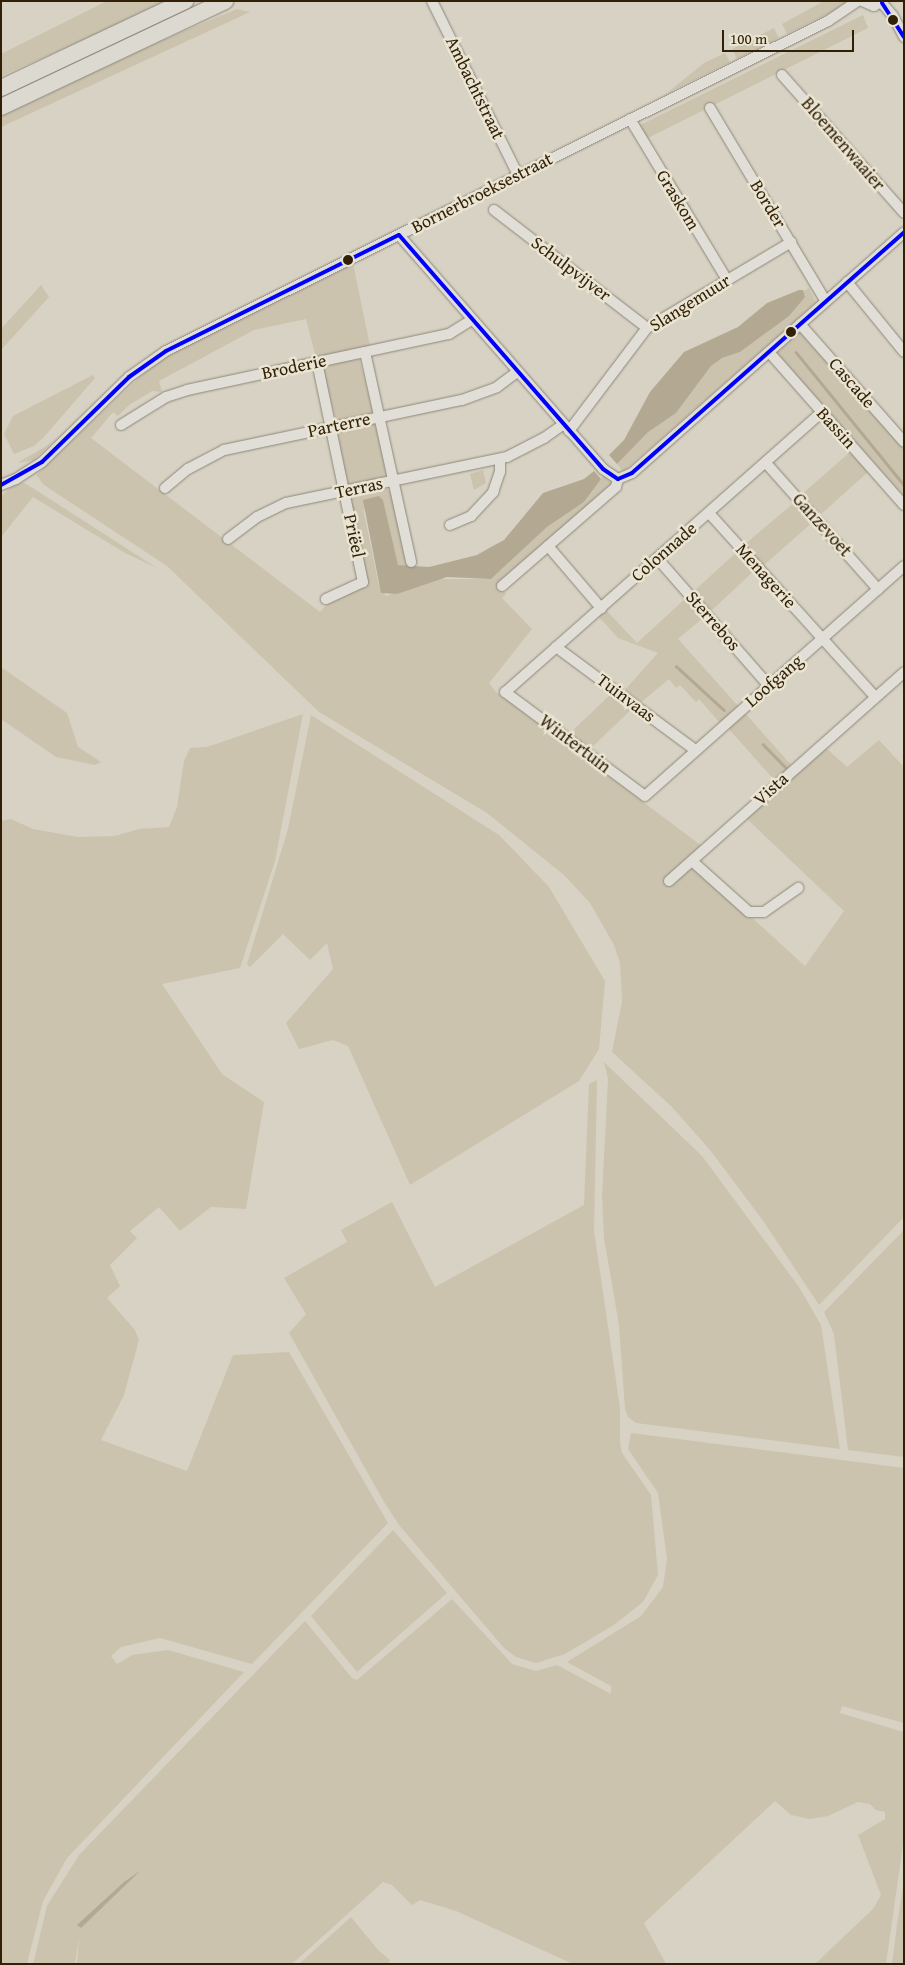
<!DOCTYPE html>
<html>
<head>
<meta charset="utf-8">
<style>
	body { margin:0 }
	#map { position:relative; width:905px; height:1965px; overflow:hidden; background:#d7d2c3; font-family:"Gentium Book Plus",serif }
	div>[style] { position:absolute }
	.green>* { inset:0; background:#cbc3ae }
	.water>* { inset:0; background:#b3a992 }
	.stream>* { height:2.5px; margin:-1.25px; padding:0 1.25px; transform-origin:1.25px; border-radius:1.25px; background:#b3a992 }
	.roads { filter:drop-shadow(0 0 1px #8c877b) drop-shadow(0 0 1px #8c877b) }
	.street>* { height:10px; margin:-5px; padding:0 5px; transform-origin:5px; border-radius:5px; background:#e1ded7 }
	.primary>* { height:16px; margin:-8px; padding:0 8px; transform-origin:8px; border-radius:8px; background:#dcd9d0 }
	.bus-1>* { height:4px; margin:-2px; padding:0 2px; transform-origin:2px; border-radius:2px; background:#00f }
	.dots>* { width:14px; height:14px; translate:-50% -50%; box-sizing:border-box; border:2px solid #eae4d3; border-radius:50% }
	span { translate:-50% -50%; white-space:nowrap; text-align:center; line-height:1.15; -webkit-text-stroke:5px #eae4d3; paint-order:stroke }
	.street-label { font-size:18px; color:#311f06 }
	.frame { position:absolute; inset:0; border:2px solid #311f06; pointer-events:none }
	.scale { position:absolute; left:722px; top:30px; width:132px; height:22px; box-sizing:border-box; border:2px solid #311f06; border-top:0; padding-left:6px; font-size:15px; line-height:18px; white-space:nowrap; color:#311f06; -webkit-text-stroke:4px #eae4d3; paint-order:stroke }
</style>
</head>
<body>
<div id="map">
	<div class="green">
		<i style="clip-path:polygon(107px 1px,173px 1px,1px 76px,1px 54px)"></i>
		<i style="clip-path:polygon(824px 1px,848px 1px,836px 10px,787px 34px,782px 24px)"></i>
		<i style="clip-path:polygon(237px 9px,250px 12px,1px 127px,1px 112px,143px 45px,165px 39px)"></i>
		<i style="clip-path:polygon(863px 15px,868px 28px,646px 139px,638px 126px)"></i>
		<i style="clip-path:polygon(774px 28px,779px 38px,737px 59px,732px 49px)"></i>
		<i style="clip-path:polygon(725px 53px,730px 62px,667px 93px,704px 63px)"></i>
		<i style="clip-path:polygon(353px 263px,370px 346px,316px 358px,306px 319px,254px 330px,159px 381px,162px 392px,152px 391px,129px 405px,118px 416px,113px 412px,91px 438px,320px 612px,328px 603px,367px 584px,350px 502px,352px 495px,385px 488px,392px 493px,408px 568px,398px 565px,393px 552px,363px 508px,379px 586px,386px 596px,435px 579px,491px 579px,547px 527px,584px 502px,604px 475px,612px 484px,499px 586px,506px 594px,502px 598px,532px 629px,489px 683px,496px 692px,702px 846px,665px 879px,693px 864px,805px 966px,844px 911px,746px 818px,825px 747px,847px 767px,879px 740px,904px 767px,904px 1217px,819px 1305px,764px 1222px,710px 1150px,671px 1106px,612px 1052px,622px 1002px,620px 963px,614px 945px,590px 903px,564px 875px,487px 813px,319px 712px,167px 566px,44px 485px,36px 475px,159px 359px)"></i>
		<i style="clip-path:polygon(41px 285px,49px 297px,1px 350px,1px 329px)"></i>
		<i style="clip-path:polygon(809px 288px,816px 303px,623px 472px,617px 464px,647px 432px,676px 413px,711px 366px,722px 358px,740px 352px,805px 297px,803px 291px)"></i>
		<i style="clip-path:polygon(800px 332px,904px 449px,904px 496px,776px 353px)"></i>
		<i style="clip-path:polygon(359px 358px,373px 412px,337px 422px,321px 370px,324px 365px)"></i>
		<i style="clip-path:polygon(93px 375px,95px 378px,44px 437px,34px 446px,14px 454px,4px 434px,13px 416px)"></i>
		<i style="clip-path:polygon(371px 422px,378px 427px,387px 476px,348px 486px,336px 434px,340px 429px)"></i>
		<i style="clip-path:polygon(57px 437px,34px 460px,17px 463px,45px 447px)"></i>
		<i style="clip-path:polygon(850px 452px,868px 472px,819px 516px,801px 495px)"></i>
		<i style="clip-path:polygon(483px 470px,486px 483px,474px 490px,470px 474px)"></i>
		<i style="clip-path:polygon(24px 483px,36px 490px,157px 568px,125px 553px,33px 497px,1px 537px,1px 497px,13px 485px)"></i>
		<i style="clip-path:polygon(796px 501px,814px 521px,763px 566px,744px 545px)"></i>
		<i style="clip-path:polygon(738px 551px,755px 570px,711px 611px,694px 591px)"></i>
		<i style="clip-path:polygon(687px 597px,704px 617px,678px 639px,739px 707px,720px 723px,699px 699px,696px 702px,680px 685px,676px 688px,669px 679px,639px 704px,623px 692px,658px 653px,618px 638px,598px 616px,606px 610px,637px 643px)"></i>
		<i style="clip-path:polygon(1px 667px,67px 713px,78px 747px,101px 762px,95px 765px,56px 757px,1px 719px)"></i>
		<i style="clip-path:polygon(613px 692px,634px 707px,589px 750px,568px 735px)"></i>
		<i style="clip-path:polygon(745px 713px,792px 766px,775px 781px,728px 728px)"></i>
		<i style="clip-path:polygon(303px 714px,275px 861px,240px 968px,162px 984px,222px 1074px,264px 1102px,246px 1209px,211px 1207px,180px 1231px,159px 1207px,130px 1231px,137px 1238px,110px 1265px,120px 1286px,107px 1298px,135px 1330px,139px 1340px,124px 1395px,101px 1440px,187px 1471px,233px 1355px,289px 1352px,388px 1523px,252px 1664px,160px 1638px,121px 1647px,111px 1656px,117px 1664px,132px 1655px,168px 1650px,244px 1672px,67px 1858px,43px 1901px,27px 1964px,1px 1964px,1px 821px,11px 819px,33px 829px,78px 837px,115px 836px,139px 829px,169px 827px,177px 807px,184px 761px,190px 748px,207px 747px)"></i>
		<i style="clip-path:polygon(311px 715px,499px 835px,549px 887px,605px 981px,599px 1049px,579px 1081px,410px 1185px,348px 1046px,333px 1040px,299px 1049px,286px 1023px,333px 969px,327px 943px,310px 960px,283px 934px,250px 967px,247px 964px,288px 829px)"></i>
		<i style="clip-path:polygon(604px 1062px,702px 1156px,799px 1287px,821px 1325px,840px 1449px,636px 1423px,628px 1417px,625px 1409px,619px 1325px,604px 1238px,602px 1196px,608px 1079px)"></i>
		<i style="clip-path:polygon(597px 1080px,594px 1231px,620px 1408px,620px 1443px,622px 1453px,651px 1495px,658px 1575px,643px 1602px,614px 1625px,565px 1654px,536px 1663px,516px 1657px,504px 1648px,399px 1525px,384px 1502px,289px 1333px,306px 1314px,284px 1278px,347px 1242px,341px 1230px,392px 1202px,435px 1287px,584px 1205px,589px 1084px)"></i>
		<i style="clip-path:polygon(904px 1230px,904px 1457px,848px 1450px,834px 1334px,824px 1312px)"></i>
		<i style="clip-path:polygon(631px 1433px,904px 1468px,904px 1723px,842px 1706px,840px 1713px,904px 1732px,904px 1837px,886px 1964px,815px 1964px,873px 1909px,881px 1895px,858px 1835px,885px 1819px,885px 1812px,876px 1810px,870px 1804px,858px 1802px,828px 1816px,810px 1819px,791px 1815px,775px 1801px,644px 1923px,666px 1964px,573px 1964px,456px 1911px,420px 1900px,412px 1905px,392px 1885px,383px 1882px,292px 1964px,77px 1964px,79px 1936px,75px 1964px,33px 1964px,47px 1906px,79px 1855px,305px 1621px,352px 1678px,357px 1680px,452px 1599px,512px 1664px,536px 1671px,557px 1665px,611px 1694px,611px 1686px,567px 1662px,641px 1616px,663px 1587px,667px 1559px,658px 1493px,628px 1449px)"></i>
		<i style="clip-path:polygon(393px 1530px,447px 1593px,357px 1672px,311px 1616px)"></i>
		<i style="clip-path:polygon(904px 1881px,904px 1964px,892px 1964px,897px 1925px)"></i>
		<i style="clip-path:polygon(351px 1917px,378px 1950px,390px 1960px,389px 1964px,299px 1964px)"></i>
	</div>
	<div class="water">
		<i style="clip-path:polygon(799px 290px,803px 290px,805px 297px,789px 316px,740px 352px,722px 358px,711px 366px,676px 413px,648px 432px,617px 464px,609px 455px,624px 440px,650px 392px,684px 352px,738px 327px,767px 303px)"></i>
		<i style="clip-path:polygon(594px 471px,601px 479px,584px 502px,547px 527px,491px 579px,447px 577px,397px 594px,381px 593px,363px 500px,379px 496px,383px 500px,398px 565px,429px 567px,477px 555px,491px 547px,504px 540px,543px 493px,584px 479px)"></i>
		<i style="clip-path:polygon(140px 1871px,81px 1928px,77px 1925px,124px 1882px)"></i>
	</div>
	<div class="stream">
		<i style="left:796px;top:352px;width:171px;rotate:50.9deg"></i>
		<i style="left:676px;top:666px;width:65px;rotate:42.5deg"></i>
		<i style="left:763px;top:744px;width:32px;rotate:46deg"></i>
	</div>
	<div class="roads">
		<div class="street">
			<i style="left:432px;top:1px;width:194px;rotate:63.7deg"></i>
			<i style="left:862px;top:1px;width:13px;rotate:23deg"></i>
			<i style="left:874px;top:6px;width:10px;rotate:-29deg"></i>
			<i style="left:882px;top:3px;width:17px;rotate:50deg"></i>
			<i style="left:893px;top:16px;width:24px;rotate:62deg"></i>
			<i style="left:782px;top:75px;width:184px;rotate:48.5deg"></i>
			<i style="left:710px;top:108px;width:224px;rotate:59.1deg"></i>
			<i style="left:630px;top:119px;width:188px;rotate:58.9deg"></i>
			<i style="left:494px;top:210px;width:193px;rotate:37.6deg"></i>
			<i style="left:399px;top:235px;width:310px;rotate:48.9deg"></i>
			<i style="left:603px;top:469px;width:18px;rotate:34deg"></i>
			<i style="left:618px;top:479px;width:15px;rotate:-23deg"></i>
			<i style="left:632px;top:473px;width:363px;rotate:-41.5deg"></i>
			<i style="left:847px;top:282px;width:90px;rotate:50.8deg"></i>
			<i style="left:800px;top:324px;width:157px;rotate:48.6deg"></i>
			<i style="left:365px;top:352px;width:215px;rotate:77.6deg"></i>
			<i style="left:769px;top:352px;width:204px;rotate:48.6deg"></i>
			<i style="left:317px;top:362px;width:225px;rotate:78.2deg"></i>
			<i style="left:363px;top:582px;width:41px;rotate:155.3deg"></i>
			<i style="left:822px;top:412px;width:423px;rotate:138.5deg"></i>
			<i style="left:505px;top:692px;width:174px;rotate:36.6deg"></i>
			<i style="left:645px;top:796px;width:346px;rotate:-41.6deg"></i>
			<i style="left:121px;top:425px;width:53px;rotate:-31.9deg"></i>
			<i style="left:166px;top:397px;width:22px;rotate:-18deg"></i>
			<i style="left:187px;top:390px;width:268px;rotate:-12.1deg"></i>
			<i style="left:449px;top:334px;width:26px;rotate:-32deg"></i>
			<i style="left:569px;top:431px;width:129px;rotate:-52.9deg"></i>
			<i style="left:647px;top:328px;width:168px;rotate:-30.8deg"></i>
			<i style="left:766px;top:463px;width:169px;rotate:48.4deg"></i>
			<i style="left:1px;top:485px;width:16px;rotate:-22deg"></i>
			<i style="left:16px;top:479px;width:31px;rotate:-33deg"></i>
			<i style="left:42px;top:462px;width:122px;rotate:-44.3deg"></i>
			<i style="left:129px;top:377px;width:45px;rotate:-35.1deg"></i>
			<i style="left:166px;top:351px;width:740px;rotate:-26.5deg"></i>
			<i style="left:828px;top:21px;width:36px;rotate:-34deg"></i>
			<i style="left:165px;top:488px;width:30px;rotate:-40deg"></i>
			<i style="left:188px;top:469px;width:41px;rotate:-27.8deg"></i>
			<i style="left:224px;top:450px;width:243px;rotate:-11.9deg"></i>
			<i style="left:462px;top:400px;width:37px;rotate:-20deg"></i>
			<i style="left:497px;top:387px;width:25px;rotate:-37deg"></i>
			<i style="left:709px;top:513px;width:248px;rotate:47.9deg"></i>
			<i style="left:450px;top:525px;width:23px;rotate:-23deg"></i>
			<i style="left:471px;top:516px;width:33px;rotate:-47deg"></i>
			<i style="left:493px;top:492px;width:21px;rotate:-71deg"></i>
			<i style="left:500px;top:472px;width:13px;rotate:-90deg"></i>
			<i style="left:228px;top:539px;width:36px;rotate:-37deg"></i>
			<i style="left:257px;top:517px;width:32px;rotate:-26deg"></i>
			<i style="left:286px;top:503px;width:226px;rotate:-11.8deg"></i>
			<i style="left:507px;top:457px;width:42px;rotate:-27.2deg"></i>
			<i style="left:544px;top:438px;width:24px;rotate:-35deg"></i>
			<i style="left:548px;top:546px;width:82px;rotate:49.5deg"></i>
			<i style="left:657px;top:558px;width:169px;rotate:48.8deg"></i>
			<i style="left:502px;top:586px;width:151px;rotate:-41deg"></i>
			<i style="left:616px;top:487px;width:8px;rotate:-76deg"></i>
			<i style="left:556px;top:647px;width:173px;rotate:36.5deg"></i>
			<i style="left:692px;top:861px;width:76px;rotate:41.8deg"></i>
			<i style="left:749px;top:912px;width:15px"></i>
			<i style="left:764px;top:912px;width:42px;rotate:-35.2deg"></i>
			<i style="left:669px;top:881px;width:314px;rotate:-41.6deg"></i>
		</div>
		<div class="primary">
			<i style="left:1px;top:88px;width:204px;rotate:-25.3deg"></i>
			<i style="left:1px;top:107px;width:248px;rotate:-25.3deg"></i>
		</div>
	</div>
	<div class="bus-1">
		<i style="left:882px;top:3px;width:40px;rotate:57.1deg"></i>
		<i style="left:399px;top:235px;width:310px;rotate:48.9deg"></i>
		<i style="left:603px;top:469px;width:18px;rotate:34deg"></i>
		<i style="left:618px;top:479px;width:15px;rotate:-23deg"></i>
		<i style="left:632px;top:473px;width:363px;rotate:-41.5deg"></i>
		<i style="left:1px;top:485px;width:47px;rotate:-29.3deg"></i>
		<i style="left:42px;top:462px;width:122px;rotate:-44.3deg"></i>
		<i style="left:129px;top:377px;width:45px;rotate:-35.1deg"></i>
		<i style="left:166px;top:351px;width:260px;rotate:-26.5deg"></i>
	</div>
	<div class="dots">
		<i style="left:893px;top:20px;background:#311f06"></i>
		<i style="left:348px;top:260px;background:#311f06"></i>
		<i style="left:791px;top:332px;background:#311f06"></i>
	</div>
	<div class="street-label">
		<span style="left:475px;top:88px;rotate:64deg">Ambachtstraat</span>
		<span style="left:843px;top:144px;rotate:49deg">Bloemenwaaier</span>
		<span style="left:482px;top:193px;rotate:-27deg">Bornerbroeksestraat</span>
		<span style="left:678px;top:200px;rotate:59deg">Graskom</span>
		<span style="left:768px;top:204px;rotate:59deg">Border</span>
		<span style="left:571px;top:269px;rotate:37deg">Schulpvijver</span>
		<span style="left:690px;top:303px;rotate:-32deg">Slangemuur</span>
		<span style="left:294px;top:367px;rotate:-12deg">Broderie</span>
		<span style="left:852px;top:383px;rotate:49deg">Cascade</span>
		<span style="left:339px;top:425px;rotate:-12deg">Parterre</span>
		<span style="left:836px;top:428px;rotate:48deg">Bassin</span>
		<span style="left:359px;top:488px;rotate:-12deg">Terras</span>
		<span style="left:822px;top:525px;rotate:48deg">Ganzevoet</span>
		<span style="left:354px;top:536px;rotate:78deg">Priëel</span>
		<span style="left:664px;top:552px;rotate:-41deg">Colonnade</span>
		<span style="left:766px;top:576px;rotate:48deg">Menagerie</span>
		<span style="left:713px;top:621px;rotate:49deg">Sterrebos</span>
		<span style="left:774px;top:681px;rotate:-41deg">Loofgang</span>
		<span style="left:626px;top:698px;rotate:37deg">Tuinvaas</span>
		<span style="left:575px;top:744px;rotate:37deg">Wintertuin</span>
		<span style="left:771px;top:789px;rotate:-42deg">Vista</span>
	</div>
	<div class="frame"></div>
	<div class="scale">100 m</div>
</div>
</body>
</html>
